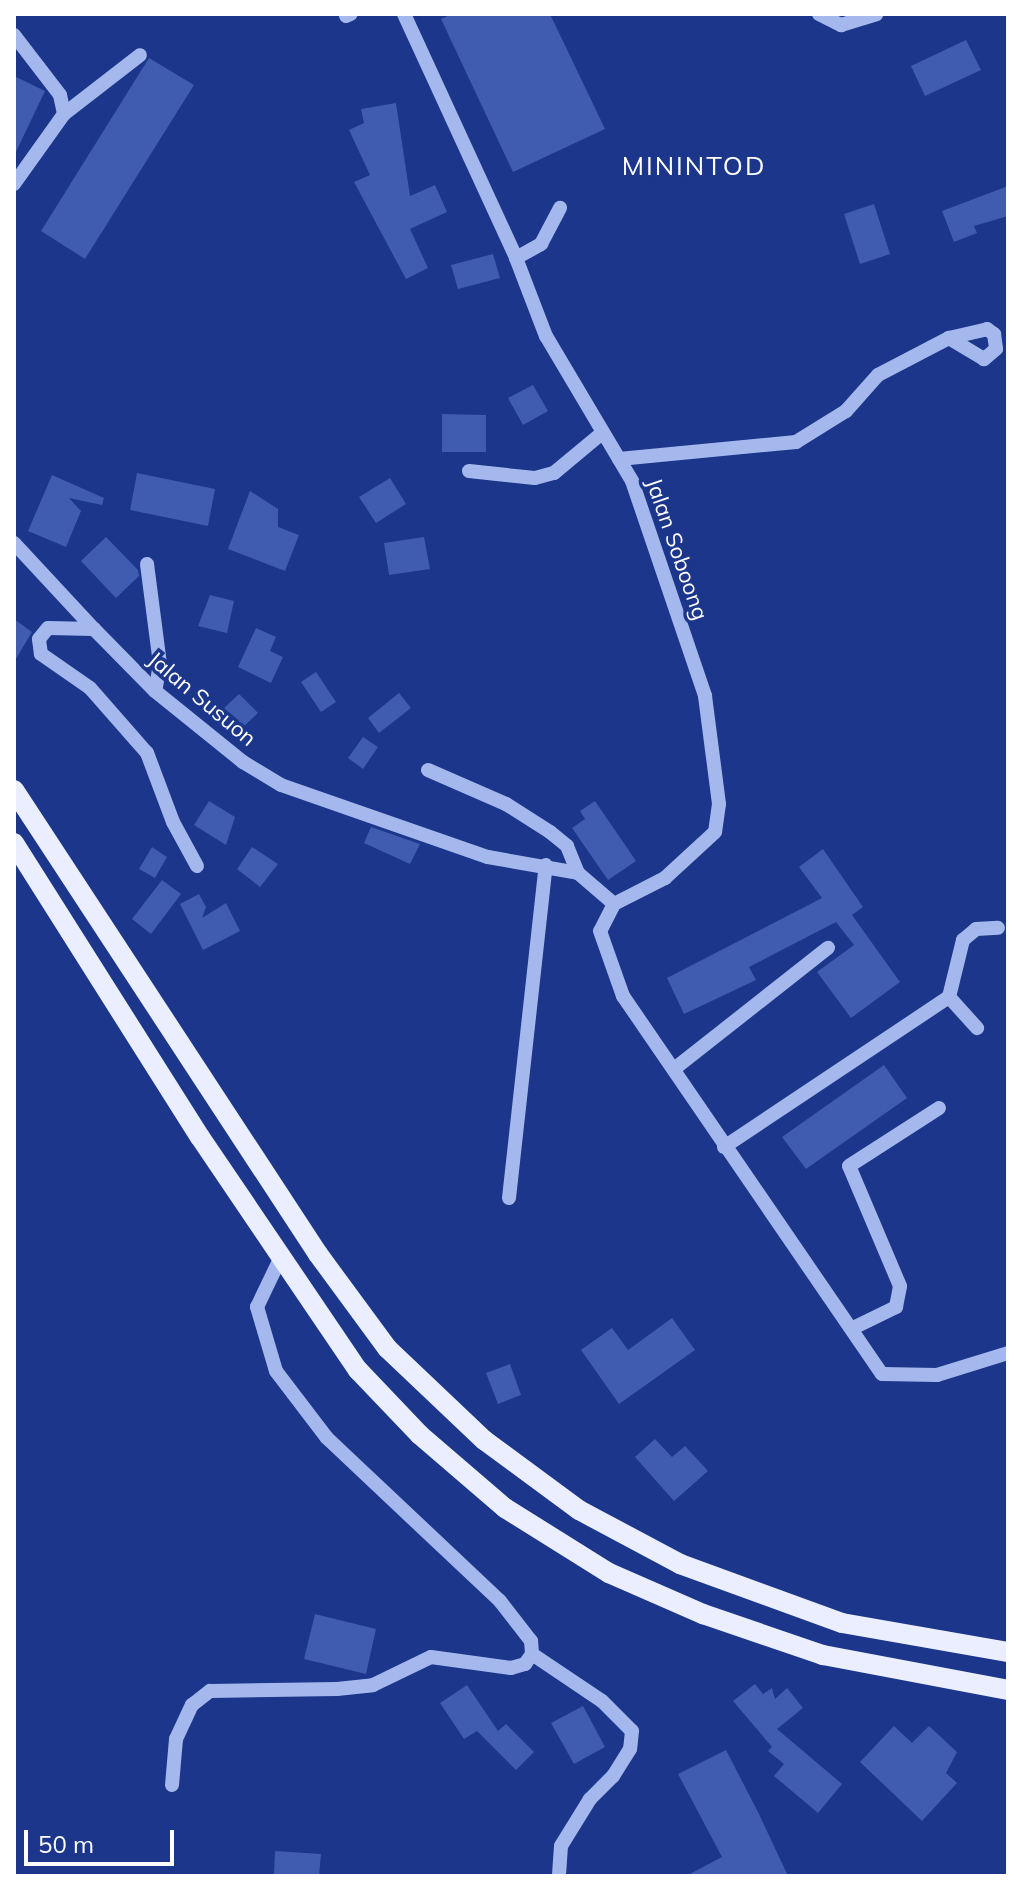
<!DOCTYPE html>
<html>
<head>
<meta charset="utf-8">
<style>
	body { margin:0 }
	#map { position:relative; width:1022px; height:1890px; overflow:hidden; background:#1b368a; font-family:Mulish,sans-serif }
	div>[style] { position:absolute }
	.building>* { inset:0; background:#3f5cb1 }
	.minor>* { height:14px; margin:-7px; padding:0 7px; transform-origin:7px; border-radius:7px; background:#a5b8ed }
	.major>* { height:20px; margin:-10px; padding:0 10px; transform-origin:10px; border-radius:10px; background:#eaeeff }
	span { translate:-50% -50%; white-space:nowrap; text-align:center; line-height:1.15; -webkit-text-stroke:7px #1b368a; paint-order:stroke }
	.street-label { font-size:22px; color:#fff }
	.quarter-label { font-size:26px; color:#fff; letter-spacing:2px }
	.frame { position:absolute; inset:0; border:16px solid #fff; pointer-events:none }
	.scale { position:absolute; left:24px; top:1830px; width:150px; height:36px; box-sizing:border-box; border:4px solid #fff; border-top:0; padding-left:10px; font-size:24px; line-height:28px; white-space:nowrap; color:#fff; -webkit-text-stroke:6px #1b368a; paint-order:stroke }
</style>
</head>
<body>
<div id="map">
	<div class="building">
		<i style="clip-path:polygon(452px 14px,550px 14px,605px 129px,513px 172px,441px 19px)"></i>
		<i style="clip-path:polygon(966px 40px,981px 70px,925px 96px,911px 66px)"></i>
		<i style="clip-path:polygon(149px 58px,194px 85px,85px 259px,41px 231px)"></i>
		<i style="clip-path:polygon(14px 76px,45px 91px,14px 156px)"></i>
		<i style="clip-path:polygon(396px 103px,410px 196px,435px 185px,447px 212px,410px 229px,428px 268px,406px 279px,354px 182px,370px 175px,349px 130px,364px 123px,361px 109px)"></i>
		<i style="clip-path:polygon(1008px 186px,1008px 216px,974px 226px,977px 233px,954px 242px,942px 211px)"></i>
		<i style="clip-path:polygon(874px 204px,890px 254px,860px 264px,844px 214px)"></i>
		<i style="clip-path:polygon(493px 254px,500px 278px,458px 289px,451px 265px)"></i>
		<i style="clip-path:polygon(533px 385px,548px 411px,523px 425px,508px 398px)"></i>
		<i style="clip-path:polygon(442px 414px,486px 415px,486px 452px,442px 452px)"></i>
		<i style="clip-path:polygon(137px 473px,215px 489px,208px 526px,130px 510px)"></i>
		<i style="clip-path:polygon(52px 475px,104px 498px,102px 505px,69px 498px,81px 511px,66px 547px,28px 531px)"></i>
		<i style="clip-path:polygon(390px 478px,406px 504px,376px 523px,359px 497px)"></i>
		<i style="clip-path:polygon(250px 491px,278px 509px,278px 527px,299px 535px,285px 571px,228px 549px)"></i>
		<i style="clip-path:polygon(106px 537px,138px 570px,139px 576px,116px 598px,81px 561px)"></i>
		<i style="clip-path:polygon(424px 537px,430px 569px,389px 575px,384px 543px)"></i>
		<i style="clip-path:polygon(210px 595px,234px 601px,227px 633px,198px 626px)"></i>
		<i style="clip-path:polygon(14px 619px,32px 632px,14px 662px)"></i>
		<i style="clip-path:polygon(256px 628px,276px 637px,270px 651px,283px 657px,271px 683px,238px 667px)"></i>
		<i style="clip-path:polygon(316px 672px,336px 702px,321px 712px,301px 682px)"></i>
		<i style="clip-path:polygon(399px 693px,411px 708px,379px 733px,368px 718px)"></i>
		<i style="clip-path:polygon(239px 694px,258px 713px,242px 728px,223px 709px)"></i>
		<i style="clip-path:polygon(363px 737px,378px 747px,363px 769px,348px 758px)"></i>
		<i style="clip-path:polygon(209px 801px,235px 817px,226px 845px,194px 825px)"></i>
		<i style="clip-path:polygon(595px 801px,636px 861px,608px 880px,572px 828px,585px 819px,580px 811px)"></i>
		<i style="clip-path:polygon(371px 827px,420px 844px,410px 864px,364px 843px)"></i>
		<i style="clip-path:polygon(152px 847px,167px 857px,155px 878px,139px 869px)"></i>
		<i style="clip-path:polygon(252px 847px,278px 864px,260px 887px,237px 869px)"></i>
		<i style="clip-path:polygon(823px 849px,863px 907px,852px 915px,900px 982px,851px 1018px,817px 972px,854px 945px,836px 922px,749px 967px,756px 980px,684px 1014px,667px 978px,822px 898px,799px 867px)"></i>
		<i style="clip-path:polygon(162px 880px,181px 894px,151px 934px,132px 919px)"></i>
		<i style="clip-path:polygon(199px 894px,206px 907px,202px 918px,226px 903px,240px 931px,203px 950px,180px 904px)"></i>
		<i style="clip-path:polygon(884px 1065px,907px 1098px,806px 1169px,782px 1137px)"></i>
		<i style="clip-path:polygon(672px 1318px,695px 1350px,619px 1404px,581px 1350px,612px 1328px,628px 1350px)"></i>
		<i style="clip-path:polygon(510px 1364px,521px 1395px,498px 1404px,486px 1373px)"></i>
		<i style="clip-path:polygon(655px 1439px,672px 1457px,685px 1446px,708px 1471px,674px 1501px,635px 1457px)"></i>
		<i style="clip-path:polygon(315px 1614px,376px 1629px,366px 1674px,304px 1659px)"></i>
		<i style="clip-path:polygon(755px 1684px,763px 1694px,772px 1688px,775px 1699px,787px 1688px,803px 1708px,777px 1729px,842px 1784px,818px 1813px,774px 1776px,784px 1764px,768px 1751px,772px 1747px,733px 1701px)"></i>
		<i style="clip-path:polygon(467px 1685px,498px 1731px,506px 1724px,534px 1752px,516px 1770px,477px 1731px,464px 1739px,440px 1703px)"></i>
		<i style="clip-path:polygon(583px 1706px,605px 1747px,574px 1764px,551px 1723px)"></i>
		<i style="clip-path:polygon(894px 1726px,912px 1743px,929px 1726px,957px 1752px,946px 1773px,957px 1783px,922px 1821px,860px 1762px)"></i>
		<i style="clip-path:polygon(726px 1750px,759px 1814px,788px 1876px,686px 1876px,722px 1857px,678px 1774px)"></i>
		<i style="clip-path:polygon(275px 1851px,321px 1854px,319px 1876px,274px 1876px)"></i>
	</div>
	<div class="minor">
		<i style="left:404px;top:14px;width:268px;rotate:65.3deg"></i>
		<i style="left:516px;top:258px;width:84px;rotate:69deg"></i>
		<i style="left:546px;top:336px;width:169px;rotate:59.3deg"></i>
		<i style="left:632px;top:481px;width:227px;rotate:71.2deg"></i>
		<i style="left:705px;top:696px;width:109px;rotate:82.6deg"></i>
		<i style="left:719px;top:804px;width:28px;rotate:98deg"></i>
		<i style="left:715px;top:832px;width:68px;rotate:137.4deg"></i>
		<i style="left:665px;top:878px;width:57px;rotate:153deg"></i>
		<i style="left:614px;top:904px;width:30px;rotate:117deg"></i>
		<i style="left:600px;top:931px;width:69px;rotate:70.5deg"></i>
		<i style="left:623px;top:996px;width:458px;rotate:55.6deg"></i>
		<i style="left:882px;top:1374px;width:55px;rotate:1deg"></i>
		<i style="left:937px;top:1375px;width:74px;rotate:-17.2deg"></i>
		<i style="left:819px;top:14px;width:25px;rotate:27deg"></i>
		<i style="left:841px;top:25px;width:37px;rotate:-17deg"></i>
		<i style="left:346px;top:16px;width:5px;rotate:-22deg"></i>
		<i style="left:14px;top:35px;width:76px;rotate:52.5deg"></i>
		<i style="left:60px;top:95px;width:19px;rotate:78deg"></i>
		<i style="left:64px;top:114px;width:96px;rotate:-37.8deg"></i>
		<i style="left:14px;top:184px;width:86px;rotate:-54.5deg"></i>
		<i style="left:516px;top:258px;width:29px;rotate:-29deg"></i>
		<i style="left:541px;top:244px;width:41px;rotate:-62.2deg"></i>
		<i style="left:619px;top:459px;width:178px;rotate:-5.5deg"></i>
		<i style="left:796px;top:442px;width:59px;rotate:-31.8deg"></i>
		<i style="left:846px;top:411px;width:48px;rotate:-48.4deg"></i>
		<i style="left:878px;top:375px;width:80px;rotate:-27.5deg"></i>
		<i style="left:949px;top:338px;width:39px;rotate:-13deg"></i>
		<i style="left:987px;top:329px;width:9px;rotate:36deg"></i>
		<i style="left:994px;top:334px;width:15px;rotate:82deg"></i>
		<i style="left:996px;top:349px;width:16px;rotate:140deg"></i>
		<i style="left:984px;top:359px;width:41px;rotate:-149deg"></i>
		<i style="left:469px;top:471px;width:66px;rotate:6.1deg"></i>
		<i style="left:535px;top:478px;width:20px;rotate:-15deg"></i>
		<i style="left:554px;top:473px;width:62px;rotate:-39.8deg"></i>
		<i style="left:14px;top:543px;width:117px;rotate:47.1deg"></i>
		<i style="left:147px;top:564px;width:101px;rotate:82.6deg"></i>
		<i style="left:160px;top:664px;width:27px;rotate:100deg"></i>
		<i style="left:428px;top:770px;width:85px;rotate:23.6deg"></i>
		<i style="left:506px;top:804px;width:52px;rotate:32.5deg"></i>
		<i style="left:550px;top:832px;width:22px;rotate:39deg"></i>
		<i style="left:567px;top:846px;width:29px;rotate:68deg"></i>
		<i style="left:197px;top:866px;width:50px;rotate:-118.6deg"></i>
		<i style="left:173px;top:822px;width:74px;rotate:-110.6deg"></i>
		<i style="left:147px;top:753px;width:86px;rotate:-131.2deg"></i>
		<i style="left:90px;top:688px;width:60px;rotate:-145.2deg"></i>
		<i style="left:41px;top:654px;width:15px;rotate:-98deg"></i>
		<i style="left:39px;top:639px;width:14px;rotate:-51deg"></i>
		<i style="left:48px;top:628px;width:46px;rotate:1.2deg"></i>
		<i style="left:94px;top:629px;width:87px;rotate:45.5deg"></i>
		<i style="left:155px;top:691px;width:113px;rotate:38.9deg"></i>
		<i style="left:243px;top:762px;width:44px;rotate:31.2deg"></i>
		<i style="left:281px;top:785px;width:219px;rotate:19.2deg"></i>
		<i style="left:488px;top:857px;width:91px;rotate:10.1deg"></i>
		<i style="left:578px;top:873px;width:48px;rotate:40.7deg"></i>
		<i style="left:949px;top:997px;width:42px;rotate:47.9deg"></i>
		<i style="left:674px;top:1069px;width:196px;rotate:-38.2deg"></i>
		<i style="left:724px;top:1147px;width:270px;rotate:-33.7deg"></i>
		<i style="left:949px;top:997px;width:59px;rotate:-76.2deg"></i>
		<i style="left:963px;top:940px;width:17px;rotate:-40deg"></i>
		<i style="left:976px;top:929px;width:22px;rotate:-3deg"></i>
		<i style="left:509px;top:1198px;width:335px;rotate:-83.7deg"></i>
		<i style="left:853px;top:1328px;width:48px;rotate:-26deg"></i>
		<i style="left:896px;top:1307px;width:21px;rotate:-79deg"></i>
		<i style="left:900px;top:1286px;width:130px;rotate:-113deg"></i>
		<i style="left:849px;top:1166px;width:107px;rotate:-32.8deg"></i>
		<i style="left:532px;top:1654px;width:84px;rotate:33.9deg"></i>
		<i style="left:602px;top:1701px;width:42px;rotate:45deg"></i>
		<i style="left:632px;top:1731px;width:18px;rotate:96deg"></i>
		<i style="left:630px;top:1749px;width:32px;rotate:122deg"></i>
		<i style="left:613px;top:1776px;width:33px;rotate:135deg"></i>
		<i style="left:590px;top:1799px;width:55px;rotate:121.7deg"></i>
		<i style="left:561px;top:1846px;width:30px;rotate:94deg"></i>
		<i style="left:172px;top:1785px;width:46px;rotate:-85deg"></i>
		<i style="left:176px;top:1739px;width:38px;rotate:-65deg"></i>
		<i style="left:192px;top:1705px;width:23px;rotate:-38deg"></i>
		<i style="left:210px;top:1691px;width:127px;rotate:-0.9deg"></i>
		<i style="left:337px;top:1689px;width:36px;rotate:-6deg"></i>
		<i style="left:373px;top:1685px;width:64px;rotate:-25.8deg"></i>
		<i style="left:431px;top:1657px;width:81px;rotate:7.8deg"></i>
		<i style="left:511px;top:1668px;width:15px;rotate:-16deg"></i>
		<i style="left:525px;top:1664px;width:12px;rotate:-55deg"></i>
		<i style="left:532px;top:1654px;width:13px;rotate:-94deg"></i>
		<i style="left:531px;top:1641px;width:51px;rotate:-127.8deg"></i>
		<i style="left:500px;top:1601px;width:238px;rotate:-136.7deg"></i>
		<i style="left:327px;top:1438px;width:84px;rotate:-127.3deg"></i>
		<i style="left:276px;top:1371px;width:67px;rotate:-106.5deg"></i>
		<i style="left:257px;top:1307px;width:53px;rotate:-64.4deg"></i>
	</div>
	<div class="major">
		<i style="left:14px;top:790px;width:555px;rotate:56.77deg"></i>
		<i style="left:318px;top:1254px;width:117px;rotate:53.7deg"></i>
		<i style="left:387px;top:1348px;width:134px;rotate:43.5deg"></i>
		<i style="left:484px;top:1440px;width:118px;rotate:36.4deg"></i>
		<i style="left:579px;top:1510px;width:115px;rotate:28.1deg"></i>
		<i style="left:680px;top:1564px;width:172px;rotate:20deg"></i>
		<i style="left:842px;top:1623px;width:169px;rotate:9.9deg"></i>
		<i style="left:14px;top:843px;width:348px;rotate:57.7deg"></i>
		<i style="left:200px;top:1137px;width:282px;rotate:55.9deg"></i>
		<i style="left:358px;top:1370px;width:90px;rotate:46.4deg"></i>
		<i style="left:420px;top:1435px;width:112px;rotate:40.7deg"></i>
		<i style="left:505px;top:1508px;width:123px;rotate:32deg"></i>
		<i style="left:609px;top:1573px;width:103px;rotate:23.6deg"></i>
		<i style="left:703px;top:1614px;width:127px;rotate:18.9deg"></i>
		<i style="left:823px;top:1655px;width:188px;rotate:10.7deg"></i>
	</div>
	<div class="street-label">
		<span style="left:677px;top:549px;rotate:71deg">Jalan Soboong</span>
		<span style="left:202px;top:699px;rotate:40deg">Jalan Susuon</span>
	</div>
	<div class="quarter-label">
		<span style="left:694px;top:166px">MININTOD</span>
	</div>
	<div class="frame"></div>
	<div class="scale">50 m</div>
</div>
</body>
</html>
